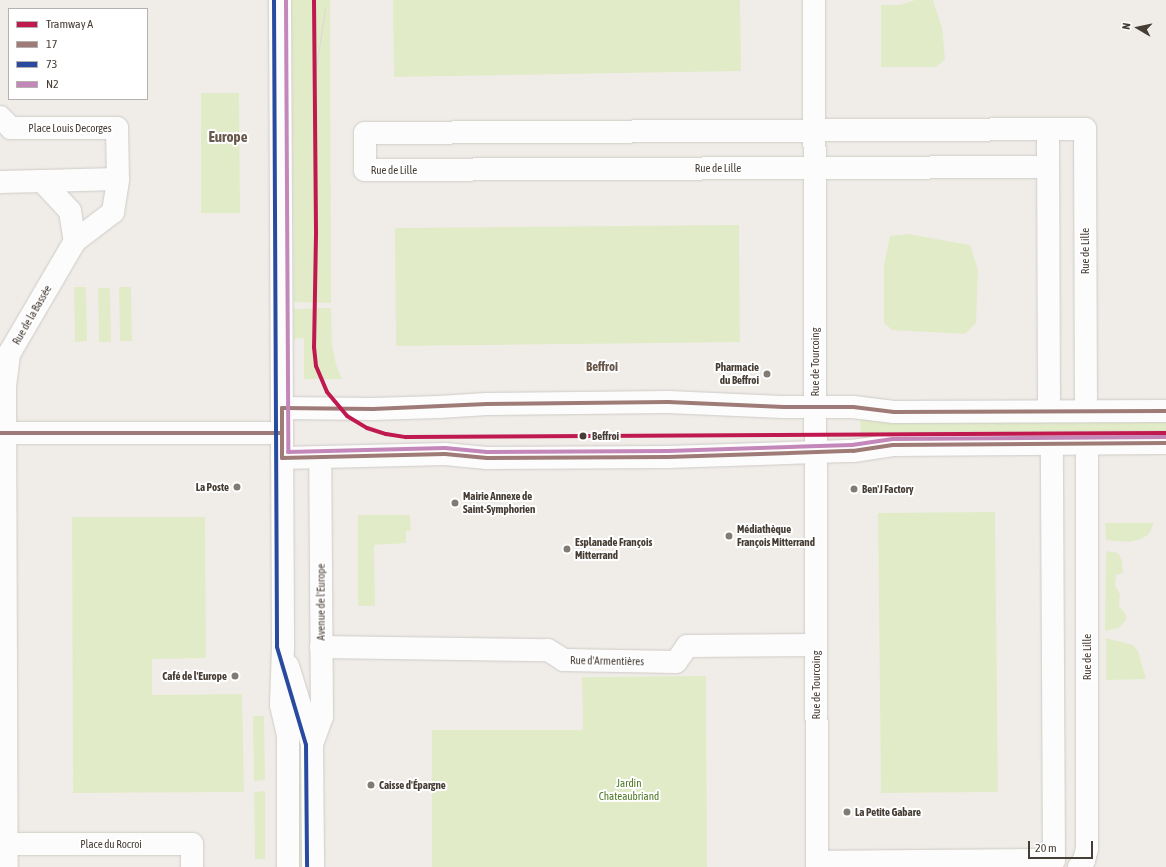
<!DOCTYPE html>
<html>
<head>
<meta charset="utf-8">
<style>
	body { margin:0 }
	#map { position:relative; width:1166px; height:867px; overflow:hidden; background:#f0ede9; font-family:"Asap Condensed",sans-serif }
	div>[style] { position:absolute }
	.green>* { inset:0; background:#e2ebc8 }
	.roads { filter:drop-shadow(0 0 1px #cecbc6) drop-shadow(0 0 1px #cecbc6) }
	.street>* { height:22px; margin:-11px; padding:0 11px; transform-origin:11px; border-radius:11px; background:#fdfcfc }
	.tram>* { height:1px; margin:-0.5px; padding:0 0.5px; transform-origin:0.5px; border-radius:0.5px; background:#d9d9d8 }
	.bus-1>* { height:4px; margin:-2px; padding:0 2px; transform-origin:2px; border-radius:2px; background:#9f7b77 }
	.bus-2>* { height:4px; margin:-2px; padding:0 2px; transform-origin:2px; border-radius:2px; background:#284ba0 }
	.bus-3>* { height:4px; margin:-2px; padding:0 2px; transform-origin:2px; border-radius:2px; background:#c387ba }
	.tram-1>* { height:4px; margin:-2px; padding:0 2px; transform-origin:2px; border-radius:2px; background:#bf1950 }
	.dots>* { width:11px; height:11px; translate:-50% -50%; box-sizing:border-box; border:2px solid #fff; border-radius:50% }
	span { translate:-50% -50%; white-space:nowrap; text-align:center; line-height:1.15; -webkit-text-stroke:4px #fff; paint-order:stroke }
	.street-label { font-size:11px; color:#463d35 }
	.poi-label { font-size:11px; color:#463d35; font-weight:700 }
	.right { translate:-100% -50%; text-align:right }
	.left { translate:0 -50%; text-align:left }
	.stop-label { font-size:11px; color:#463d35; font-weight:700 }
	.park-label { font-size:11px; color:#517927 }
	.quarter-label { font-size:13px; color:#69594c; font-weight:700 }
	.district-label { font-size:15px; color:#69594c; font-weight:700 }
	.legend { position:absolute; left:8px; top:8px; width:140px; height:92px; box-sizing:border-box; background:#fff; border:1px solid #b5b1ae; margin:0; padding:5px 7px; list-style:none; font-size:12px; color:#463d35 }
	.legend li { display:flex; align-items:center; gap:8px; height:20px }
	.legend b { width:20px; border:1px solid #b5b1ae }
	.north { position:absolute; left:1118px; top:8px; width:40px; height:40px; -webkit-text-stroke:3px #fff; paint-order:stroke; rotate:279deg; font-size:11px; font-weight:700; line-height:16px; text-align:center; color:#463d35 }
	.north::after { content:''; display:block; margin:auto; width:14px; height:18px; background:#463d35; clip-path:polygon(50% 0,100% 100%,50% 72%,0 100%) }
	.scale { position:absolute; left:1028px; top:841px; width:65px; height:18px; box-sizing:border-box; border:2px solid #463d35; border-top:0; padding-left:5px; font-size:12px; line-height:14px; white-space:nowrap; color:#463d35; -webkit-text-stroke:3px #fff; paint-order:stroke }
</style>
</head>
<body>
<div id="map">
	<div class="green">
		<i style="clip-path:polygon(292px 0,330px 0,331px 303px,294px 302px)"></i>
		<i style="clip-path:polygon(393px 0,740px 0,741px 71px,394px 77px)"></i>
		<i style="clip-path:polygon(915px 0,933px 0,942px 28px,945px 59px,936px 67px,881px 67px,881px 5px,900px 5px)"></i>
		<i style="clip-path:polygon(201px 93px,239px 93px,240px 213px,201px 213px)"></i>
		<i style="clip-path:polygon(739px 225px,740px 342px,396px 346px,395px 228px)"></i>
		<i style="clip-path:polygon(908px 234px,970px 245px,978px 270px,976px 323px,965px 334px,892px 330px,884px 323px,884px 265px,890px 236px)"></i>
		<i style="clip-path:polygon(74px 287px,86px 287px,87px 341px,75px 342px)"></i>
		<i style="clip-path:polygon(119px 287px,131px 287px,132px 341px,120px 341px)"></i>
		<i style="clip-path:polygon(98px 288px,110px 288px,111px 342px,99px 342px)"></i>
		<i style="clip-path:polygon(331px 308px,332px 345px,336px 364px,342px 379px,304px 379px,304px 338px,294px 339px,294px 309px)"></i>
		<i style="clip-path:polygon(860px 414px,1166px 416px,1166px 436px,861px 444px)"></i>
		<i style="clip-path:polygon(995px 512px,998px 792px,881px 793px,878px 513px)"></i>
		<i style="clip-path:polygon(358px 515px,410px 515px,411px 531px,406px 531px,406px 543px,374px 545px,375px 606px,358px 606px)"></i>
		<i style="clip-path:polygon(72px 517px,205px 517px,206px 658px,152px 659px,152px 695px,242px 694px,244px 792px,73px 793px)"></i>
		<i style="clip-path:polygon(1105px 523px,1154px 523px,1149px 534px,1141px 539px,1129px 542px,1106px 540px)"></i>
		<i style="clip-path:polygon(1106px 551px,1118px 553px,1122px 560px,1123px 573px,1116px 575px,1115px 586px,1120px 594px,1119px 607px,1125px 613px,1127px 619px,1119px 628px,1105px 631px)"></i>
		<i style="clip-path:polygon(1106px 638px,1133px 645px,1138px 651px,1146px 679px,1106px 680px)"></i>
		<i style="clip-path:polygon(706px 676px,707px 867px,432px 867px,432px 730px,583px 730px,582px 677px)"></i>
		<i style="clip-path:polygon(253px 716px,264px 716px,265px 780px,254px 781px)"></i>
		<i style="clip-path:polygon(295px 765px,307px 765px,307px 867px,295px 867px)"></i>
		<i style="clip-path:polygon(265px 791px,265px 859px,255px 859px,254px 792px)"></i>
	</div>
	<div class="roads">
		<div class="street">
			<i style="left:280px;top:0;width:647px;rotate:89.73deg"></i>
			<i style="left:283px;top:647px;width:58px;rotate:92deg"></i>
			<i style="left:281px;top:705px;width:31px;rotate:77deg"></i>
			<i style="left:288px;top:735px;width:132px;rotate:90deg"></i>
			<i style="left:814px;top:0;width:867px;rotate:89.8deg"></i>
			<i style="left:0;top:117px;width:16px;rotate:45deg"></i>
			<i style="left:11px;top:128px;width:106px"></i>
			<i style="left:117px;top:128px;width:51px;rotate:88.9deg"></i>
			<i style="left:118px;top:179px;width:76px;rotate:178.5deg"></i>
			<i style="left:1048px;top:129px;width:38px;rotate:90deg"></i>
			<i style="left:0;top:182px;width:42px;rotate:-1.4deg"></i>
			<i style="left:42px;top:181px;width:41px;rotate:47deg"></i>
			<i style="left:70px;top:211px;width:30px;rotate:81deg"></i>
			<i style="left:75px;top:241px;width:131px;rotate:120.3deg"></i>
			<i style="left:9px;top:354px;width:34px;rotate:97deg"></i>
			<i style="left:5px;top:388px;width:479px;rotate:89.8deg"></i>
			<i style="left:75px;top:241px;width:48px;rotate:-37.3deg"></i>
			<i style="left:113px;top:212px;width:33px;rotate:-81deg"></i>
			<i style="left:282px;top:408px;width:91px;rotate:0.6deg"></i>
			<i style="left:373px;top:409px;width:66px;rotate:-1.7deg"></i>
			<i style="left:439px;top:407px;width:48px;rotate:-3.6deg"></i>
			<i style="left:487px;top:404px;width:181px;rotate:-0.6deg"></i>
			<i style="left:668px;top:402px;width:116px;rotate:2.5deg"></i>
			<i style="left:784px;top:407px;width:69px"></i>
			<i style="left:853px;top:407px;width:41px;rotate:7deg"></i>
			<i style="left:894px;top:412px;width:272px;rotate:-0.2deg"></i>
			<i style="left:1049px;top:411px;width:244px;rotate:-90.2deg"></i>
			<i style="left:1048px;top:167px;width:683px;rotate:179.75deg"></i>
			<i style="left:365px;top:170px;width:37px;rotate:-90deg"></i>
			<i style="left:365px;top:133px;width:720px;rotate:-0.32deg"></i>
			<i style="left:1085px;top:129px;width:281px;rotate:89.8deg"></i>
			<i style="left:0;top:433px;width:282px"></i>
			<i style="left:282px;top:458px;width:163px;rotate:-1.4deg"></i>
			<i style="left:445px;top:454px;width:42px;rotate:5.4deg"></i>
			<i style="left:487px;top:458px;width:181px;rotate:-0.3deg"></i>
			<i style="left:668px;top:457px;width:185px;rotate:-1.9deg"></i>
			<i style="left:853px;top:451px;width:40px;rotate:-8.5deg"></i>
			<i style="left:893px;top:445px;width:273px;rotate:-0.4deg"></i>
			<i style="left:321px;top:647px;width:227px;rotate:0.8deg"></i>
			<i style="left:548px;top:650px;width:19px;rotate:32deg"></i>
			<i style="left:564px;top:660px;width:112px;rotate:1deg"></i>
			<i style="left:676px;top:662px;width:19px;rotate:-55deg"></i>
			<i style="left:687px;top:646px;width:129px;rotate:-0.4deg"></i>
			<i style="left:288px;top:666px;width:82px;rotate:72.9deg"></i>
			<i style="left:312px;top:744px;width:123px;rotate:89.5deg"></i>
			<i style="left:312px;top:744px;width:29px;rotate:-70deg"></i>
			<i style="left:322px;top:717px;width:259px;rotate:-90.4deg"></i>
			<i style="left:7px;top:844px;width:185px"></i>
			<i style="left:192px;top:844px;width:23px;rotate:90deg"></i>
			<i style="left:817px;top:862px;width:237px;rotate:-0.5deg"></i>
			<i style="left:1054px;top:860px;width:416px;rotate:-90.3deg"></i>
			<i style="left:1079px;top:867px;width:9px;rotate:-54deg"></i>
			<i style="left:1084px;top:860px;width:11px;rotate:-75deg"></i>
			<i style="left:1087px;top:849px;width:404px;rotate:-90deg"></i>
		</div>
	</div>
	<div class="tram">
		<i style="left:315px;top:75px;width:68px;rotate:-81.5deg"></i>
	</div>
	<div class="bus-1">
		<i style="left:1166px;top:411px;width:272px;rotate:179.8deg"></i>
		<i style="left:894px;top:412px;width:41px;rotate:-173deg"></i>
		<i style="left:853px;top:407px;width:69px;rotate:180deg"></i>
		<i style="left:784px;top:407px;width:116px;rotate:-177.5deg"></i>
		<i style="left:668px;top:402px;width:181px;rotate:179.4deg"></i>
		<i style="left:487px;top:404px;width:114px;rotate:177.5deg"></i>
		<i style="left:373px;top:409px;width:91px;rotate:-179.4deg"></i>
		<i style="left:282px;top:408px;width:50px;rotate:90deg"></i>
		<i style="left:282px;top:458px;width:163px;rotate:-1.4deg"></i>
		<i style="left:445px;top:454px;width:42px;rotate:5.4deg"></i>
		<i style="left:487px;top:458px;width:181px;rotate:-0.3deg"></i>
		<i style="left:668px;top:457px;width:185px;rotate:-1.9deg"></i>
		<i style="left:853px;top:451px;width:40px;rotate:-8.5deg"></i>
		<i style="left:893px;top:445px;width:273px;rotate:-0.4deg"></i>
		<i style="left:0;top:433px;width:282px"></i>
	</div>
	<div class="bus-2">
		<i style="left:274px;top:0;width:647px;rotate:89.73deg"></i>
		<i style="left:277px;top:647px;width:102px;rotate:73.5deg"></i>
		<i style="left:306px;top:745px;width:122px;rotate:89.5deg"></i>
	</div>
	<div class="bus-3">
		<i style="left:286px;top:0;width:452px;rotate:89.7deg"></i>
		<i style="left:288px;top:452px;width:157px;rotate:-1.5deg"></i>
		<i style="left:445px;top:448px;width:42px;rotate:5.4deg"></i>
		<i style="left:487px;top:452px;width:181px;rotate:-0.3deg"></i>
		<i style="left:668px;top:451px;width:184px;rotate:-1.9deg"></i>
		<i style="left:852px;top:445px;width:41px;rotate:-8.3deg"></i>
		<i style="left:893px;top:439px;width:273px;rotate:-0.4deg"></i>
	</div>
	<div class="tram-1">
		<i style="left:314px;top:0;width:235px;rotate:89.5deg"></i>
		<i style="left:316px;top:235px;width:112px;rotate:91deg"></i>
		<i style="left:314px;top:347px;width:19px;rotate:84deg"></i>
		<i style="left:316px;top:366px;width:28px;rotate:67deg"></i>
		<i style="left:327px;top:392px;width:31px;rotate:50deg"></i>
		<i style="left:347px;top:416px;width:23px;rotate:31deg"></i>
		<i style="left:367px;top:428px;width:20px;rotate:18deg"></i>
		<i style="left:386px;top:434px;width:20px;rotate:9deg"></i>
		<i style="left:406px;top:437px;width:760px;rotate:-0.3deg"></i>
	</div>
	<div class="dots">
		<i style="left:767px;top:374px;background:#827b74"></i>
		<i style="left:583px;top:436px;background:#463d35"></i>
		<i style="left:237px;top:487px;background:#827b74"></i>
		<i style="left:854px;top:489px;background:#827b74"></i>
		<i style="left:455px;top:503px;background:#827b74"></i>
		<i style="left:729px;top:536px;background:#827b74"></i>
		<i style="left:567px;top:549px;background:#827b74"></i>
		<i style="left:235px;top:676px;background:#827b74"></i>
		<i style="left:371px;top:785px;background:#827b74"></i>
		<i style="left:847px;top:812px;background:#827b74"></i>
	</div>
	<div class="street-label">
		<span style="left:70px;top:128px">Place Louis Decorges</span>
		<span style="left:718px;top:168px">Rue de Lille</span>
		<span style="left:394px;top:170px">Rue de Lille</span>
		<span style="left:1085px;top:251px;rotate:-90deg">Rue de Lille</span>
		<span style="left:32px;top:315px;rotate:-60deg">Rue de la Bassée</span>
		<span style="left:815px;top:362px;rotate:-90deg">Rue de Tourcoing</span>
		<span style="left:321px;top:602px;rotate:-90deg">Avenue de l'Europe</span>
		<span style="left:1087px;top:657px;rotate:-90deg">Rue de Lille</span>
		<span style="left:607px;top:661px;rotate:1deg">Rue d'Armentières</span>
		<span style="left:816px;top:685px;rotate:-90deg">Rue de Tourcoing</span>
		<span style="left:111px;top:844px">Place du Rocroi</span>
	</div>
	<div class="poi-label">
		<span class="right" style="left:759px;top:374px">Pharmacie<br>du Beffroi</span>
		<span class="right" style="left:229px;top:487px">La Poste</span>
		<span class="left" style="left:862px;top:489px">Ben'J Factory</span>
		<span class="left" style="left:463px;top:503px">Mairie Annexe de<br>Saint-Symphorien</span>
		<span class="left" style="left:737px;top:536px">Médiathèque<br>François Mitterrand</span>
		<span class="left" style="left:575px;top:549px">Esplanade François<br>Mitterrand</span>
		<span class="right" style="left:227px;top:676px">Café de l'Europe</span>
		<span class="left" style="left:379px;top:785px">Caisse d'Épargne</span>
		<span class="left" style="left:855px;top:812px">La Petite Gabare</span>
	</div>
	<div class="stop-label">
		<span class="left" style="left:592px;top:436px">Beffroi</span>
	</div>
	<div class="park-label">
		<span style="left:629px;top:790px">Jardin<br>Chateaubriand</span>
	</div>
	<div class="quarter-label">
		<span style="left:602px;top:367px">Beffroi</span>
	</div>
	<div class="district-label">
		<span style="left:228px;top:137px">Europe</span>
	</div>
	<ul class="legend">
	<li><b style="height:5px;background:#bf1950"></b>Tramway A</li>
	<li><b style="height:5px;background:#9f7b77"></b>17</li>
	<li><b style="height:5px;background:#284ba0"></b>73</li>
	<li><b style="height:5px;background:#c387ba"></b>N2</li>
	</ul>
	<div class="north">N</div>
	<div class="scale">20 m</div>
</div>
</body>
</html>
